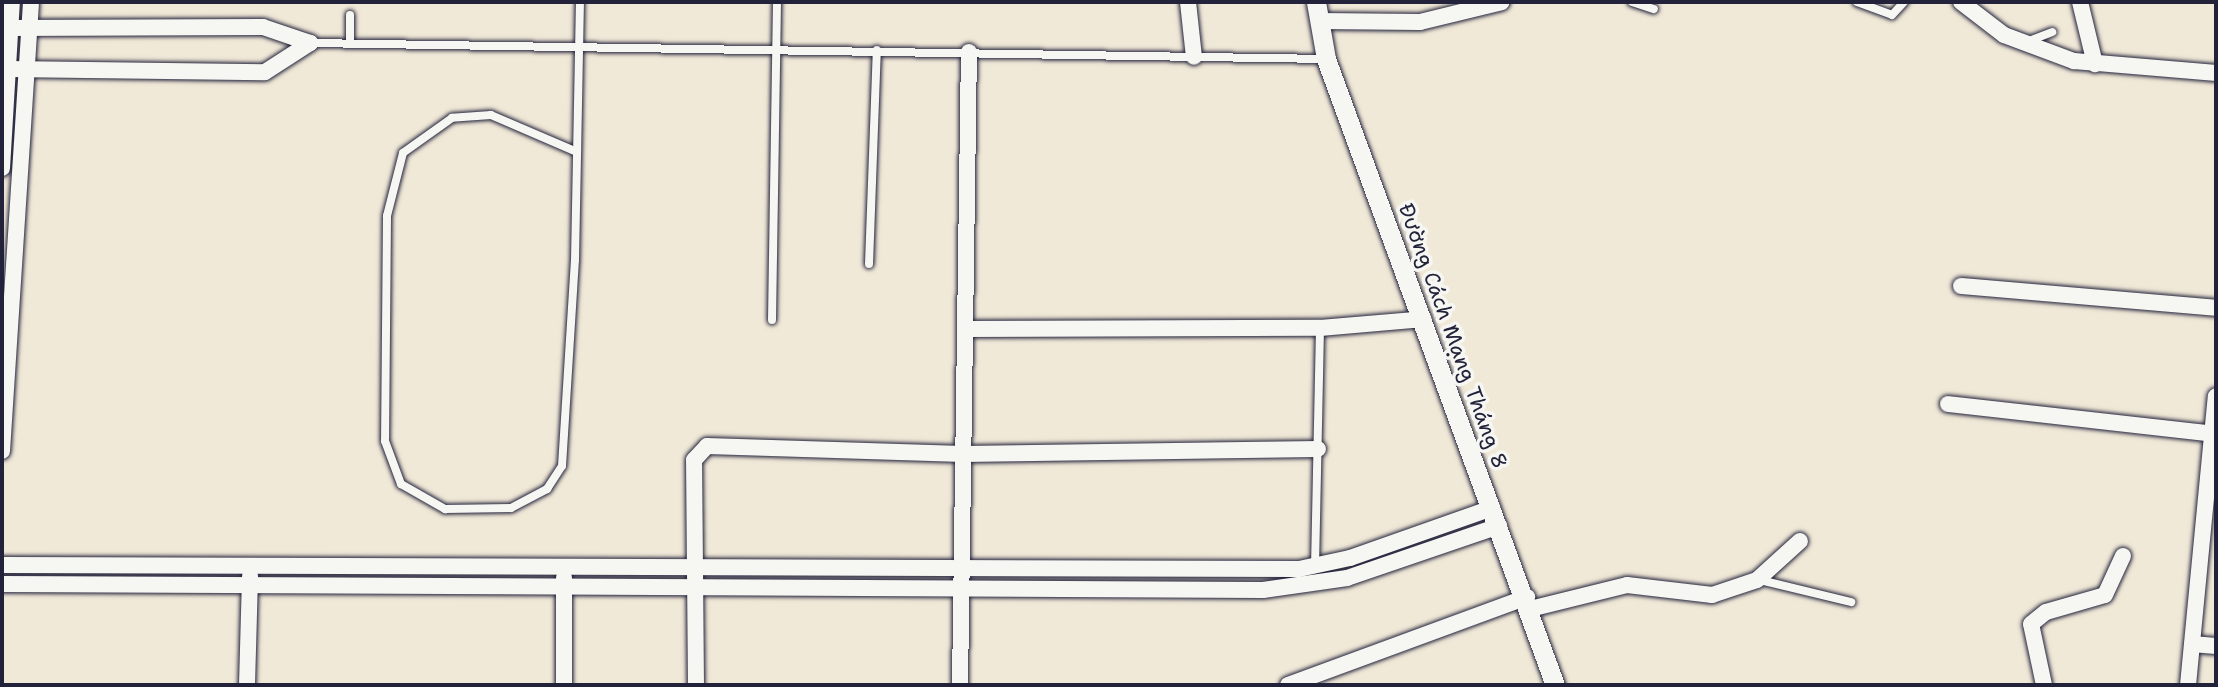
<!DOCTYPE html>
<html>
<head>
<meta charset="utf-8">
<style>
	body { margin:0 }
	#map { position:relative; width:2218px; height:687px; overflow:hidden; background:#f1e9d8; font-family:"Shantell Sans",sans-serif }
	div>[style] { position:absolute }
	.roads { filter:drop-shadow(0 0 2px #22223b) drop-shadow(0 0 2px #22223b) }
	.service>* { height:8px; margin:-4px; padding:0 4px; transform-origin:4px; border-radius:4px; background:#f6f6f2 }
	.minor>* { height:16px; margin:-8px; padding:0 8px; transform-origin:8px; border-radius:8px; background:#f6f6f2 }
	.tertiary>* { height:19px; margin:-9.5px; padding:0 9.5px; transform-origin:9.5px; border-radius:9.5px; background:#f6f6f2 }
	span { translate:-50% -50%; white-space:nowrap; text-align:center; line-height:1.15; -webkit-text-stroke:7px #f6f6f2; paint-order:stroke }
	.street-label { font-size:21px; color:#22223b }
	.frame { position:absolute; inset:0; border:4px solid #22223b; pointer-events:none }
</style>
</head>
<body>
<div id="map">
	<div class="roads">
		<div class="service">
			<i style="left:1632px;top:2px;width:23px;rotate:18deg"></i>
			<i style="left:1857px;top:2px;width:37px;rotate:20deg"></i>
			<i style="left:1892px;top:15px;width:18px;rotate:-47deg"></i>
			<i style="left:2029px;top:41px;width:25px;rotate:-21deg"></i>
			<i style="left:350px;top:42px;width:27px;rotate:-90deg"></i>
			<i style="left:310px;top:43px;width:1016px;rotate:0.9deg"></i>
			<i style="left:577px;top:152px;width:94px;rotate:-156.7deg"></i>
			<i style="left:491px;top:115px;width:39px;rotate:176deg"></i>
			<i style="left:452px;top:118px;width:60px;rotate:144.5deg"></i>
			<i style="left:403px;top:153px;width:65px;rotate:104.3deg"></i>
			<i style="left:387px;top:216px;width:225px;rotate:90.5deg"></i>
			<i style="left:385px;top:441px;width:46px;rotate:69.6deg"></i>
			<i style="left:401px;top:484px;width:51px;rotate:29.6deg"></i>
			<i style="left:445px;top:509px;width:66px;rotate:-0.9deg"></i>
			<i style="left:511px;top:508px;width:41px;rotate:-27.8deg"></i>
			<i style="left:547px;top:489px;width:27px;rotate:-57deg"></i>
			<i style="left:562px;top:466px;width:206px;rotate:-86.4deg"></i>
			<i style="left:575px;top:260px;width:258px;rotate:-88.9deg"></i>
			<i style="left:869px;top:264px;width:214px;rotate:-87.9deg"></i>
			<i style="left:772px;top:320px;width:318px;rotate:-89.1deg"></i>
			<i style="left:1315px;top:567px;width:239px;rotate:-88.8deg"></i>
			<i style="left:1760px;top:580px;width:94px;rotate:13.6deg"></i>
		</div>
		<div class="minor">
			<i style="left:1188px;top:2px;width:55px;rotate:83.8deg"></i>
			<i style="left:1961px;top:2px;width:54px;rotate:37.5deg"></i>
			<i style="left:2004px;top:35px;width:75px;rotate:20.4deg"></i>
			<i style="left:2074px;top:61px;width:143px;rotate:4.8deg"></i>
			<i style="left:2080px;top:2px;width:64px;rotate:76.4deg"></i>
			<i style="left:1319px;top:21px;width:101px;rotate:0.6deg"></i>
			<i style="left:1420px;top:22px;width:84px;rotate:-13.7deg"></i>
			<i style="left:10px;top:28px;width:253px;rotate:-0.2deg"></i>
			<i style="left:263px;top:27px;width:50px;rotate:18.8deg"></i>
			<i style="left:8px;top:69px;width:257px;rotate:0.7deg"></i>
			<i style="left:265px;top:72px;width:54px;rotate:-32.8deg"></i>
			<i style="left:2px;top:168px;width:166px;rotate:-86.6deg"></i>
			<i style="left:1961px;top:286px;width:256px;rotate:4.9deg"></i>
			<i style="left:965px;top:329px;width:355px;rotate:-0.2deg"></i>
			<i style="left:1320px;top:328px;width:104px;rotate:-4.9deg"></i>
			<i style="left:1948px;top:404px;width:270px;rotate:6.4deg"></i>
			<i style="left:2px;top:451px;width:450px;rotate:-86.3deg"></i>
			<i style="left:2px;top:565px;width:1297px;rotate:0.18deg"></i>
			<i style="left:1299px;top:569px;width:52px;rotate:-12.2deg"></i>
			<i style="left:1350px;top:558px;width:151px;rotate:-19.4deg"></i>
			<i style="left:2px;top:584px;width:1261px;rotate:0.27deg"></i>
			<i style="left:1263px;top:590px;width:85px;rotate:-8.1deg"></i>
			<i style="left:1347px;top:578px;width:161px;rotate:-18.9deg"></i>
			<i style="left:1530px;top:609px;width:100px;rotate:-13.9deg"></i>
			<i style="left:1627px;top:585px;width:86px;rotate:6.7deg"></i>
			<i style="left:1712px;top:595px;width:47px;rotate:-18.4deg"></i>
			<i style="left:1757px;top:580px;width:58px;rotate:-42.2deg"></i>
			<i style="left:2192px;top:644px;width:24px;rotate:5deg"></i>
			<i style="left:247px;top:685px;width:109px;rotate:-88.4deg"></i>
			<i style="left:564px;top:685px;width:107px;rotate:-90deg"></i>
			<i style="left:696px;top:685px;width:225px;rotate:-90.5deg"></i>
			<i style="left:694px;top:460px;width:19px;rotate:-47deg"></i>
			<i style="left:707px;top:446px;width:256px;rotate:1.8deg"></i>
			<i style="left:963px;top:454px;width:355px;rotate:-0.8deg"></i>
			<i style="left:960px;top:685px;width:633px;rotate:-89.19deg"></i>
			<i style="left:1288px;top:685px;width:255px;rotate:-20.2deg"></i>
			<i style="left:2044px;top:685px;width:62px;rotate:-102deg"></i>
			<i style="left:2031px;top:624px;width:19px;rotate:-39deg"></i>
			<i style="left:2046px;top:612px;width:61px;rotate:-16.1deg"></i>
			<i style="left:2105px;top:595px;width:43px;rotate:-65.2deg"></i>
			<i style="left:2188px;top:685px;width:290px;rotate:-84.5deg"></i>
		</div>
		<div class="tertiary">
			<i style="left:1316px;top:2px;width:58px;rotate:80deg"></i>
			<i style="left:1326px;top:59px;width:667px;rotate:69.91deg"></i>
		</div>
	</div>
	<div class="street-label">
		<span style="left:1453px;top:336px;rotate:70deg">Đường Cách Mạng Tháng 8</span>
	</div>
	<div class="frame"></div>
</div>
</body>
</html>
